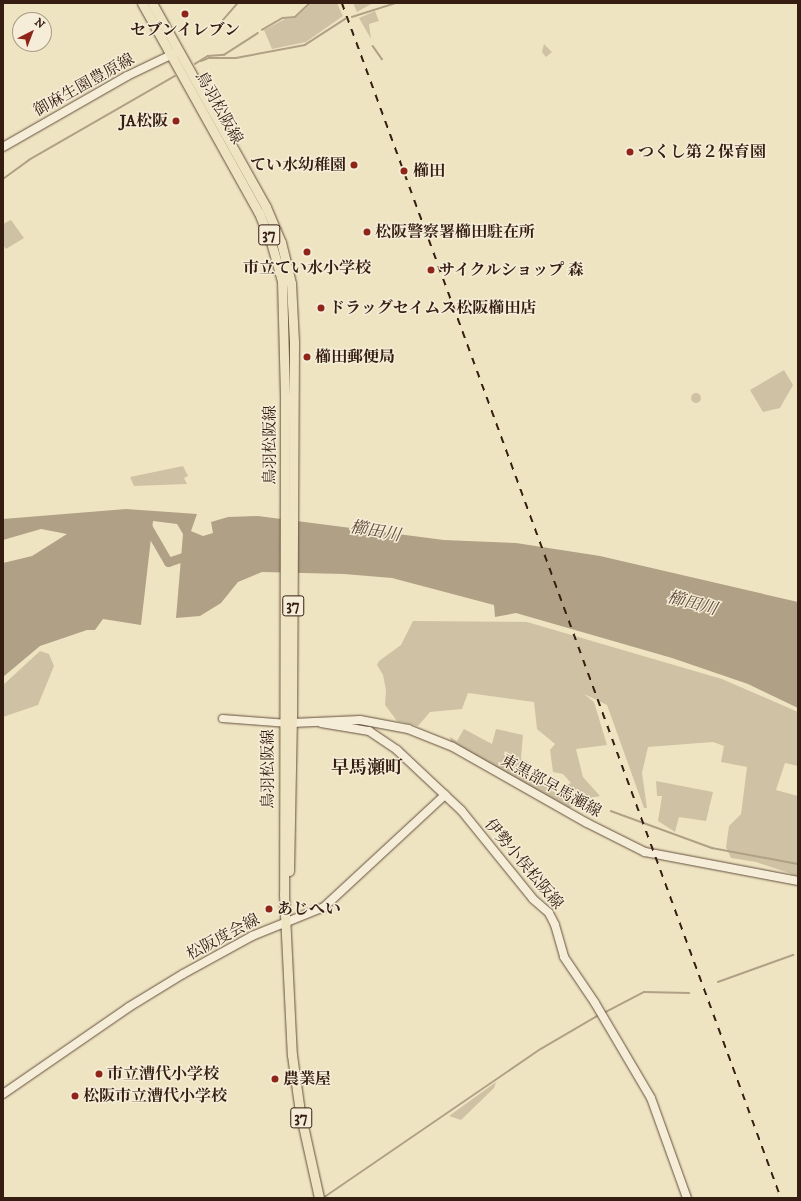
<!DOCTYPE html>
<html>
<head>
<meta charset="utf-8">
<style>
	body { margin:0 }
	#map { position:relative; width:801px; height:1201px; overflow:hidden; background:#efe4c2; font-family:"IM FELL DW Pica","Noto Serif JP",serif }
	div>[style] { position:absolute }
	.green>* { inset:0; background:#cfc2a4 }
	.round { border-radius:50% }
	.water>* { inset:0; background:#b0a086 }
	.stream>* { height:1.5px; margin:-0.75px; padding:0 0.75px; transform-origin:0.75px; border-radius:0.75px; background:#b0a086 }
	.river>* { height:9px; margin:-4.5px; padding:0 4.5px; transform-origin:4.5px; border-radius:4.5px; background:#b0a086 }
	.roads { filter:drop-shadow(0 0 1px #644f3d) drop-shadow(0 0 1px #644f3d) }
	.tertiary>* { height:7px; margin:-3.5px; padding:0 3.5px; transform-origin:3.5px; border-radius:3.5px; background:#f5edd7 }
	.secondary>* { height:8px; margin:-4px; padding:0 4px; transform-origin:4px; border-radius:4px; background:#f5edd7 }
	.primary>* { height:9px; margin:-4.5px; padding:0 4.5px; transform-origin:4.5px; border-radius:4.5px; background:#efe4c2 }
	.rail>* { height:1.5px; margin-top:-0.75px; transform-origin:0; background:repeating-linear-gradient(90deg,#351d11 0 7px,transparent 0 14px) }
	.dots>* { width:11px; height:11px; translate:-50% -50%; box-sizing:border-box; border:2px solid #f5edd7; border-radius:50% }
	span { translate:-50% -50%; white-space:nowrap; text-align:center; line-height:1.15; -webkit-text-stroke:3px #f5edd7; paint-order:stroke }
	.shield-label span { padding:1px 3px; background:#f5edd7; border:1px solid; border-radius:3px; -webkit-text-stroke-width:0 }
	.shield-label { font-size:15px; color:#351d11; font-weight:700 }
	.poi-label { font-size:16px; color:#351d11; font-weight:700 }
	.right { translate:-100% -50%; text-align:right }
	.left { translate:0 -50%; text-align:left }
	.street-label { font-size:16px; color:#351d11 }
	.water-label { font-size:17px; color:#604b3a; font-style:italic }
	.quarter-label { font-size:18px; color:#351d11; font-weight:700 }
	.frame { position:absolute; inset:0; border:4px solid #351d11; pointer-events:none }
	.north { position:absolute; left:12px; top:12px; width:40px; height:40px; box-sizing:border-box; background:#f5edd7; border:1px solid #a89a88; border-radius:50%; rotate:42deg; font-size:11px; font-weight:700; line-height:16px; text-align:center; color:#351d11 }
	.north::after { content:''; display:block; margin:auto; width:14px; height:18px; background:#8f2418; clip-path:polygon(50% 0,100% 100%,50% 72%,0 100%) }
</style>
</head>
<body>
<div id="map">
	<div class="green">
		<i style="clip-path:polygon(312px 3px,337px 3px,343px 16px,306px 42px,272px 49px,264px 30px,285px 19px,295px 18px)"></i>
		<i style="clip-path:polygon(353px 3px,373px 3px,357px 12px)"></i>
		<i style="clip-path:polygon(375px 11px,379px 21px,369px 24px,371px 39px,359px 18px)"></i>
		<i style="clip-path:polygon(544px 44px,552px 52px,546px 57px,542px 52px)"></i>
		<i style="clip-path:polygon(11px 220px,24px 238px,6px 249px,3px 245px,3px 224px)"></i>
		<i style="clip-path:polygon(784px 370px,793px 385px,780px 408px,763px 412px,750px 390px)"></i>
		<i class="round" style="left:691px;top:393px;width:10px;height:10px"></i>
		<i style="clip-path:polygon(183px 466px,188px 476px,184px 478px,187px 484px,134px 486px,130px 477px)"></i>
		<i style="clip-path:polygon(413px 621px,527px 622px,722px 679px,798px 712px,798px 766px,785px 763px,776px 790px,798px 796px,798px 876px,756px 862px,731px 858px,726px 847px,729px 826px,741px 814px,747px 767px,721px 762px,724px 746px,713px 742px,648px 747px,642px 773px,647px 808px,644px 808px,607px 705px,584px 694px,594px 702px,607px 745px,576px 749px,583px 777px,600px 796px,590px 798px,583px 794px,570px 808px,451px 743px,450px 737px,457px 741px,464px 729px,492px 744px,496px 729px,523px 735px,521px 758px,530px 763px,525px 775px,561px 796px,564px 787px,571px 783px,563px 774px,553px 772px,550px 750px,555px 744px,537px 729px,534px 702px,468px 693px,462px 709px,430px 712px,418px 726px,397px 721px,385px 705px,386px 690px,383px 675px,377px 665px,379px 661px,401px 645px)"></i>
		<i style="clip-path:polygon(40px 651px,49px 654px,54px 666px,38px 705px,3px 717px,3px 685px)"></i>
		<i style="clip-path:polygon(656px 781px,713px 792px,706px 821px,679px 817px,675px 832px,658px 821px,662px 796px,657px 796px)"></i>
		<i style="clip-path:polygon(496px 1082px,494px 1088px,461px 1120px,449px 1116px)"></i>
	</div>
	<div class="water">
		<i style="clip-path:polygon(126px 509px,197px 514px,191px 531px,203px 536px,213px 533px,211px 522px,228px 517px,258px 516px,444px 540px,516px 543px,600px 556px,798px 602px,798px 708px,748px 684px,672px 658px,516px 613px,495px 617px,494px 605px,392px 578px,344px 574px,262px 572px,238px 582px,221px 603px,200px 616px,176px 618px,183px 534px,177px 524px,153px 521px,141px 625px,103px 619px,95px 630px,87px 630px,40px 646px,3px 677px,3px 563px,32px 556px,67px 534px,41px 529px,3px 540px,3px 519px)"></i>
	</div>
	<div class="stream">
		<i style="left:352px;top:17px;width:46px;rotate:-17.7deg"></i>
		<i style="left:217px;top:27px;width:32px;rotate:-49deg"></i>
		<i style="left:262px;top:30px;width:24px;rotate:-30deg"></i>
		<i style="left:283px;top:18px;width:12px;rotate:-5deg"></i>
		<i style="left:295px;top:17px;width:21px;rotate:-43deg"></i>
		<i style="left:373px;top:46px;width:16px;rotate:55deg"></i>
		<i style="left:201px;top:61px;width:9px;rotate:-21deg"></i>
		<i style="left:209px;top:58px;width:27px"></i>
		<i style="left:236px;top:58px;width:70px;rotate:-10.7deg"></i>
		<i style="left:305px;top:45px;width:48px;rotate:-33deg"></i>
		<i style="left:195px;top:64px;width:15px;rotate:-32deg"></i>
		<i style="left:208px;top:56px;width:16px;rotate:-4deg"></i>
		<i style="left:224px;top:55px;width:40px;rotate:-32.9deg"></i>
		<i style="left:3px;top:179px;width:32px;rotate:-36deg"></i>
		<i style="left:29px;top:160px;width:168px;rotate:-29.9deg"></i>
		<i style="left:611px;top:811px;width:108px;rotate:20.1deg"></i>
		<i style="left:712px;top:848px;width:87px;rotate:10.5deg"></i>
		<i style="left:718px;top:982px;width:80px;rotate:-19.8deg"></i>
		<i style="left:604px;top:1013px;width:45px;rotate:-27.7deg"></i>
		<i style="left:644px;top:992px;width:45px;rotate:1.3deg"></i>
		<i style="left:323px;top:1198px;width:264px;rotate:-34.4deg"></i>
		<i style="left:541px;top:1049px;width:67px;rotate:-30.4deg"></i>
	</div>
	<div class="river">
		<i style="left:146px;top:524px;width:44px;rotate:59.9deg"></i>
		<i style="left:168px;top:562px;width:24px;rotate:-19deg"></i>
	</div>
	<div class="roads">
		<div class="tertiary">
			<i style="left:222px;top:718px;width:66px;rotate:4.3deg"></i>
		</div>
		<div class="secondary">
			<i style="left:3px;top:147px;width:143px;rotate:-29.8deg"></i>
			<i style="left:127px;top:76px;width:55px;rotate:-25.6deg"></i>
			<i style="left:292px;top:723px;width:68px;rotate:-2.5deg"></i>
			<i style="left:360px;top:720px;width:49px;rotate:10.6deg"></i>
			<i style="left:408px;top:729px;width:48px;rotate:21.8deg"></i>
			<i style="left:453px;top:747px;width:154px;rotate:29.6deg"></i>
			<i style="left:587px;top:823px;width:65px;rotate:26.6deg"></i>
			<i style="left:645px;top:852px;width:156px;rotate:10.7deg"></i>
			<i style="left:321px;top:723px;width:49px;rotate:9.5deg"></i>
			<i style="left:369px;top:731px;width:34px;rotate:34deg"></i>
			<i style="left:397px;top:750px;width:88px;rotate:43.2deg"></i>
			<i style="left:461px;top:810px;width:114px;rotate:51deg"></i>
			<i style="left:533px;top:899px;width:21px;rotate:41deg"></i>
			<i style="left:549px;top:913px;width:13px;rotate:63deg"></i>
			<i style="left:555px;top:925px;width:33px;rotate:74deg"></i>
			<i style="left:564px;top:957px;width:55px;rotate:56deg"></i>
			<i style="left:595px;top:1003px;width:110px;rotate:59.5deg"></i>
			<i style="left:651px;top:1098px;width:106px;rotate:70.2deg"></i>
			<i style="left:3px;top:1094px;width:153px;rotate:-34.6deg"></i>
			<i style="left:129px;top:1007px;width:63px;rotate:-31.4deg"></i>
			<i style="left:183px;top:974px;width:79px;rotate:-28.8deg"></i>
			<i style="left:252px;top:936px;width:78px;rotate:-21.9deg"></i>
			<i style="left:324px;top:907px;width:165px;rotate:-42.8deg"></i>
		</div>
		<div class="primary">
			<i style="left:142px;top:3px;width:240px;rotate:60.9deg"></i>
			<i style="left:259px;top:213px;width:31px;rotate:68deg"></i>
			<i style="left:271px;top:242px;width:41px;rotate:74.2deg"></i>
			<i style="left:282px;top:281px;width:115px;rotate:88.5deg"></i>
			<i style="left:285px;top:396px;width:498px;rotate:90.1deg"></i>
			<i style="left:284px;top:894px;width:161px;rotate:87.2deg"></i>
			<i style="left:292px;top:1055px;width:58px;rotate:82deg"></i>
			<i style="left:300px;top:1112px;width:88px;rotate:77.5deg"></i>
			<i style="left:152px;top:3px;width:234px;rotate:60.8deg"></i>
			<i style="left:266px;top:207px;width:38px;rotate:67deg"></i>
			<i style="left:281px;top:242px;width:42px;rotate:76.3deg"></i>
			<i style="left:291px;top:283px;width:59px;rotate:87.1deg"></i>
			<i style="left:294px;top:342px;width:374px;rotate:90.3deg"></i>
			<i style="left:292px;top:716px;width:155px;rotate:91.1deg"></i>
		</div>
	</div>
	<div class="rail">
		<i style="left:342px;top:3px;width:1273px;rotate:69.83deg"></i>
	</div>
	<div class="dots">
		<i style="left:185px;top:14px;background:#8f2418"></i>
		<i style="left:176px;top:121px;background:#8f2418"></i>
		<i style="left:630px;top:152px;background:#8f2418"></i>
		<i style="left:354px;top:165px;background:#8f2418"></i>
		<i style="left:404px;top:171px;background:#8f2418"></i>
		<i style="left:367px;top:232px;background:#8f2418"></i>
		<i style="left:307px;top:252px;background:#8f2418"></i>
		<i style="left:431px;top:270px;background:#8f2418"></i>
		<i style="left:321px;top:308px;background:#8f2418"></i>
		<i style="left:307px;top:357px;background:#8f2418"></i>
		<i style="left:269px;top:909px;background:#8f2418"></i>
		<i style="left:99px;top:1074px;background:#8f2418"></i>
		<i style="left:275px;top:1079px;background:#8f2418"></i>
		<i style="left:75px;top:1096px;background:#8f2418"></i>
	</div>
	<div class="shield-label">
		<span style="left:269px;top:235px">37</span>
		<span style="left:293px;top:606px">37</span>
		<span style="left:301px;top:1118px">37</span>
	</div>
	<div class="poi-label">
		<span style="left:185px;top:30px">セブンイレブン</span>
		<span class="right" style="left:168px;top:121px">JA松阪</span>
		<span class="left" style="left:638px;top:152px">つくし第２保育園</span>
		<span class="right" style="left:346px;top:165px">てい水幼稚園</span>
		<span class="left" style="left:413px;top:171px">櫛田</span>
		<span class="left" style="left:375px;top:232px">松阪警察署櫛田駐在所</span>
		<span style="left:307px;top:268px">市立てい水小学校</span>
		<span class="left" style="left:439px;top:270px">サイクルショップ 森</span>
		<span class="left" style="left:329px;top:308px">ドラッグセイムス松阪櫛田店</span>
		<span class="left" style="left:315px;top:357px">櫛田郵便局</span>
		<span class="left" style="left:277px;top:909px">あじへい</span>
		<span class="left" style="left:107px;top:1074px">市立漕代小学校</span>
		<span class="left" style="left:283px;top:1079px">農業屋</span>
		<span class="left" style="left:83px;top:1096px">松阪市立漕代小学校</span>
	</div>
	<div class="street-label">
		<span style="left:84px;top:85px;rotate:-29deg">御麻生園豊原線</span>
		<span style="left:219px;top:108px;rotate:61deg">鳥羽松阪線</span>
		<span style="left:270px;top:445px;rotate:-90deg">鳥羽松阪線</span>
		<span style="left:268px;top:769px;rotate:-90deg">鳥羽松阪線</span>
		<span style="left:551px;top:786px;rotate:29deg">東黒部早馬瀬線</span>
		<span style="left:524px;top:864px;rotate:50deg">伊勢小俣松阪線</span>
		<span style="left:223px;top:937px;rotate:-28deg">松阪度会線</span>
	</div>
	<div class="water-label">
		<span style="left:375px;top:532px;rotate:10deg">櫛田川</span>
		<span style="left:692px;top:604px;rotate:15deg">櫛田川</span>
	</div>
	<div class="quarter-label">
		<span style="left:367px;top:768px">早馬瀬町</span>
	</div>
	<div class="frame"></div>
	<div class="north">N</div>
</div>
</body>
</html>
